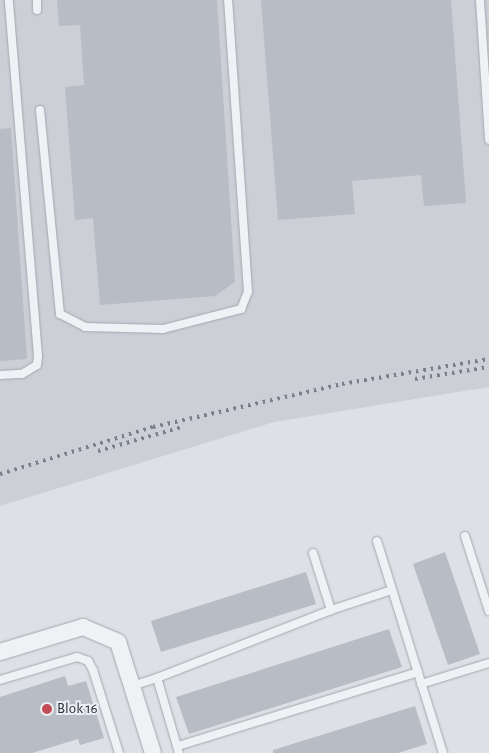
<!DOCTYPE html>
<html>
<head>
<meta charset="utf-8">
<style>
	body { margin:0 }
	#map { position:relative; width:489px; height:753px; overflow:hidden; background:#dde0e5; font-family:"Alegreya Sans",sans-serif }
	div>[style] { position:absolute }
	.built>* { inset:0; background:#cccfd6 }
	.building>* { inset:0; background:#b8bcc5 }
	.roads { filter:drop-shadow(0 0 1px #a3a7ae) drop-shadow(0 0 1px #a3a7ae) }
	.lane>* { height:8px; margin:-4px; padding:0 4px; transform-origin:4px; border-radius:4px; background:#eff1f4 }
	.street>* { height:16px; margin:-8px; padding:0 8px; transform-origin:8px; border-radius:8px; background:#eff1f4 }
	.rail>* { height:4px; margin-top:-2px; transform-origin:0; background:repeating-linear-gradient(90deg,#787f8d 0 2.5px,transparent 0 7.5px) }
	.dots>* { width:14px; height:14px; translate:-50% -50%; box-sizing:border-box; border:2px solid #eceff3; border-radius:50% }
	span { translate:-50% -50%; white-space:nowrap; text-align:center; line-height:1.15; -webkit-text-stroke:4px #eceff3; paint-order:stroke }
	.poi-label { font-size:15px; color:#282e3a }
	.left { translate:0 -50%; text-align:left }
</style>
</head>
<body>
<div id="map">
	<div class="built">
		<i style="clip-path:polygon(0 0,489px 0,489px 387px,274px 422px,0 506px)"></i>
	</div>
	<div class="building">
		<i style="clip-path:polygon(57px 0,217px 0,235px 282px,215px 296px,100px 305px,93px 218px,75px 220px,65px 87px,84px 85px,80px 25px,59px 26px)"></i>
		<i style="clip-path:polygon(261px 0,451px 0,466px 203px,424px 206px,421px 175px,352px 181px,355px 214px,278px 220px)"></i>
		<i style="clip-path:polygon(11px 128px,27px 359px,0 361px,0 129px)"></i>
		<i style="clip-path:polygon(445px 552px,480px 654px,448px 665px,413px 564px)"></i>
		<i style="clip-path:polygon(306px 572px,316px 604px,161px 652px,151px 621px)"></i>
		<i style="clip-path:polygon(389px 629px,402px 667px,189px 734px,176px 697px)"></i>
		<i style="clip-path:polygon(65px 676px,68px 686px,86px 681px,104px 738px,80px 745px,78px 739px,32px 753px,0 753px,0 697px)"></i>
		<i style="clip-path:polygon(415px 706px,427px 744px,398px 753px,273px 753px,273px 750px)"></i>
	</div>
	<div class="roads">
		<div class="lane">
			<i style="left:37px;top:0;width:10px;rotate:90deg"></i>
			<i style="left:480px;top:0;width:140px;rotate:86.3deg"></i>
			<i style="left:40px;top:110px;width:205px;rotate:84.4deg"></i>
			<i style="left:60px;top:314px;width:28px;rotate:27deg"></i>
			<i style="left:85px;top:327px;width:78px;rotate:1.5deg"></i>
			<i style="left:163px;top:329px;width:81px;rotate:-14.4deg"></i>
			<i style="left:241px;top:309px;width:18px;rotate:-68deg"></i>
			<i style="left:248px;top:292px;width:293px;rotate:-93.9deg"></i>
			<i style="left:0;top:375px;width:22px;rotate:-3deg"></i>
			<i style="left:22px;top:374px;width:17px;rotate:-31deg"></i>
			<i style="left:37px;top:365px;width:9px;rotate:-84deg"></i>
			<i style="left:38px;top:356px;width:357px;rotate:-94.7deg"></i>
			<i style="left:465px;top:536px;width:79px;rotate:72.3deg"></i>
			<i style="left:377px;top:541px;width:222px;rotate:72.7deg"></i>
			<i style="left:313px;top:553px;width:60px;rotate:72.5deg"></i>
			<i style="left:0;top:680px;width:80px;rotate:-16.6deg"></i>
			<i style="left:77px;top:657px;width:12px;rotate:20deg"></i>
			<i style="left:88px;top:661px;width:10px;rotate:61deg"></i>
			<i style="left:93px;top:670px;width:87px;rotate:72.6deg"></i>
			<i style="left:421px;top:684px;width:71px;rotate:-17.2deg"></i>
			<i style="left:132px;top:686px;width:26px;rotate:-18deg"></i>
			<i style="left:178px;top:746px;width:251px;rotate:-17.1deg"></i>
			<i style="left:179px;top:753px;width:78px;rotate:-106.3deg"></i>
			<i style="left:157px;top:678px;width:187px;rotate:-21.3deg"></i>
			<i style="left:331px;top:610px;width:64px;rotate:-18.2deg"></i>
		</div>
		<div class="street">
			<i style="left:0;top:652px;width:87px;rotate:-16.8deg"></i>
			<i style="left:83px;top:627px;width:38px;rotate:23deg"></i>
			<i style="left:118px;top:642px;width:116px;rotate:72.5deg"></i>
		</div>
	</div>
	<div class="rail">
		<i style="left:415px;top:379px;width:75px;rotate:-9.2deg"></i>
		<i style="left:98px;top:451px;width:87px;rotate:-15.9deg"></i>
		<i style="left:0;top:474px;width:160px;rotate:-17.1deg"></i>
		<i style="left:153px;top:427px;width:194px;rotate:-12.8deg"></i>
		<i style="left:342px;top:384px;width:149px;rotate:-9.7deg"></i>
	</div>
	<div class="dots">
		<i style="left:47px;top:709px;background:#c04d57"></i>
	</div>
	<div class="poi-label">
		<span class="left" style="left:57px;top:709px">Blok 16</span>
	</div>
</div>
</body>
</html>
